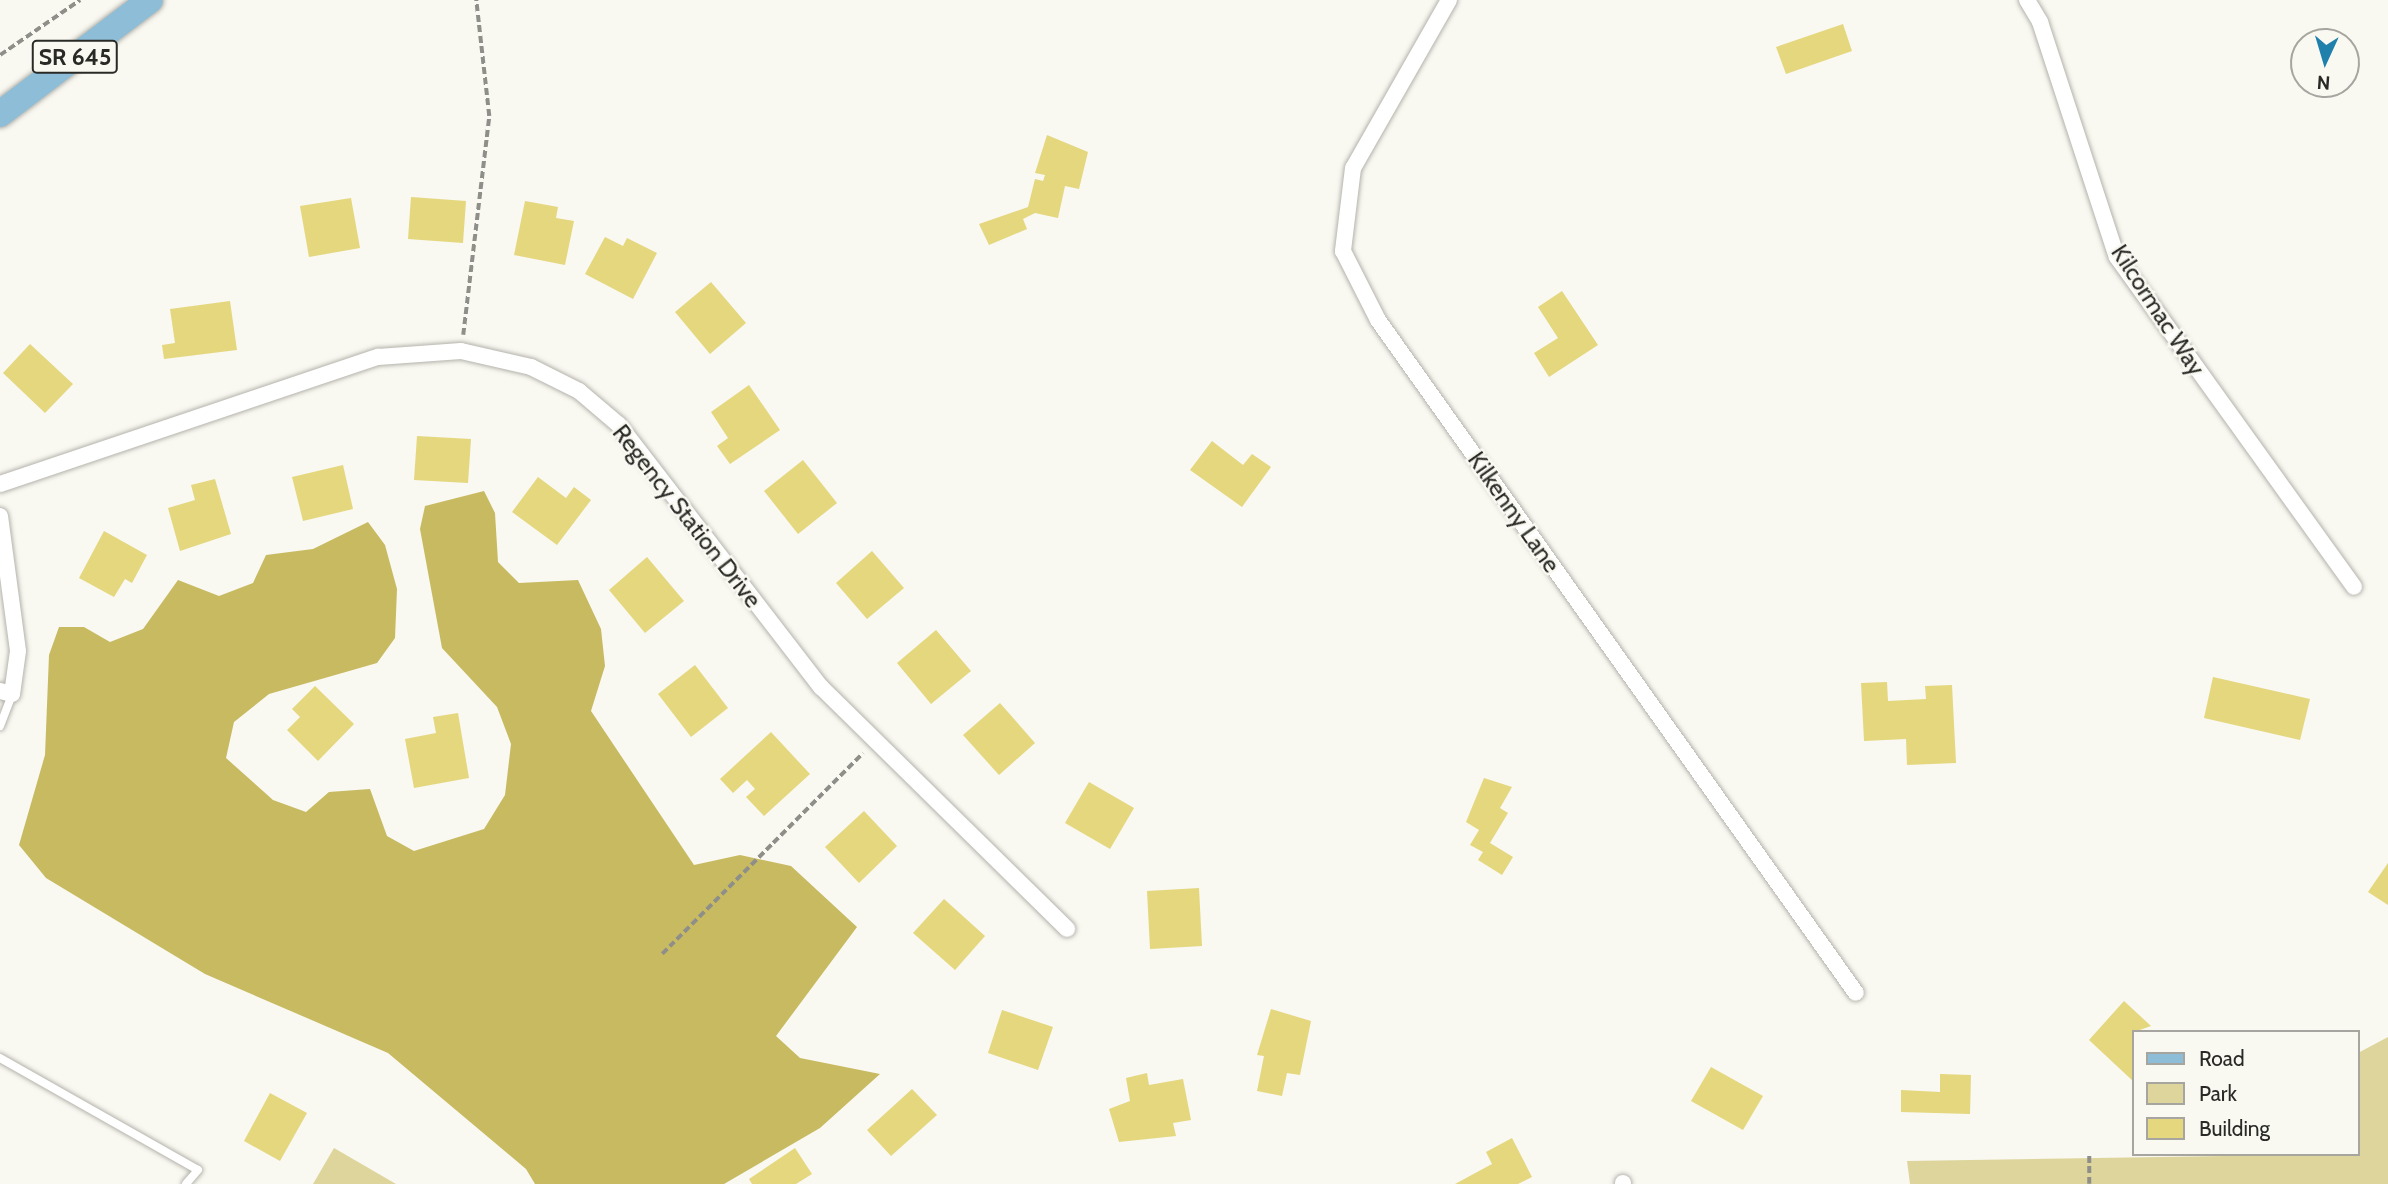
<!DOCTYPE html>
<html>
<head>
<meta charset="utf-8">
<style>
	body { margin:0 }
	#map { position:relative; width:2388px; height:1184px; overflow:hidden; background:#f9f8f1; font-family:Cabin,sans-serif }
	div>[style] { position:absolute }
	.green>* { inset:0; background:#ddd59b }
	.forest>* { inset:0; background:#c7ba61 }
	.building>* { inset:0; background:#e4d77e }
	.path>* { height:3.5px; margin-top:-1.75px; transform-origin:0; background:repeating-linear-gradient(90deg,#8f8f8a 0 7px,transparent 0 10.5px) }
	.roads { filter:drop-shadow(0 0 2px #b4b3ac) drop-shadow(0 0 2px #b4b3ac) }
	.service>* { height:8px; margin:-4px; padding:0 4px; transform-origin:4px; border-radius:4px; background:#fff }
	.minor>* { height:16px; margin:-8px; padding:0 8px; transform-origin:8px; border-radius:8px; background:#fff }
	.primary>* { height:26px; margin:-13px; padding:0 13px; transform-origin:13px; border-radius:13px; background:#8ebed7 }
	span { translate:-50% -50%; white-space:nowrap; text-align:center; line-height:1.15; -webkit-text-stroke:5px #f9f8f1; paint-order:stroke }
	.shield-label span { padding:2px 5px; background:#f9f8f1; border:2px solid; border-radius:5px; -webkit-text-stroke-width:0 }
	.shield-label { font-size:23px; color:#292926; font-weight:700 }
	.street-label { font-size:24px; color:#292926 }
	.legend { position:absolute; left:2132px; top:1030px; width:228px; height:126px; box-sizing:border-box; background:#f9f8f1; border:2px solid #a6a5a0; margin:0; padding:9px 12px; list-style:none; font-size:21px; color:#292926 }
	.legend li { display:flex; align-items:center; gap:14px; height:35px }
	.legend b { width:35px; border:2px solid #a6a5a0 }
	.north { position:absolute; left:2290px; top:28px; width:70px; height:70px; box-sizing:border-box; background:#f9f8f1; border:2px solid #a6a5a0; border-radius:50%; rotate:184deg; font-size:19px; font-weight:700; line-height:28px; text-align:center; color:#292926 }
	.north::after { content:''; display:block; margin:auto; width:24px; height:32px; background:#1f80ac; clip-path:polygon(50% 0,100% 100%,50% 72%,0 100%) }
</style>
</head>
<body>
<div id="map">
	<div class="green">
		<i style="clip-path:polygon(2388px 1037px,2388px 1184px,1910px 1184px,1907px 1161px,2358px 1154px,2358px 1053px)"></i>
		<i style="clip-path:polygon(334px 1148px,396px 1184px,313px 1184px)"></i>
	</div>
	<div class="forest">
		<i style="clip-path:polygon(484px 491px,495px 513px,498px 562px,519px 583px,578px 580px,601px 629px,605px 666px,591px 711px,694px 865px,740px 855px,791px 866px,857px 927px,776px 1036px,800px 1058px,880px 1074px,820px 1128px,724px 1184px,535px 1184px,526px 1169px,388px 1053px,205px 974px,46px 878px,19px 845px,45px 755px,49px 655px,59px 627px,84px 627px,110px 642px,143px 629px,178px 580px,219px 596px,253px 583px,266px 555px,313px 549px,368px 522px,385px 545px,397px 589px,395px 638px,377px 663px,269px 694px,234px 722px,226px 758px,273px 800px,306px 812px,329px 792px,370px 789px,387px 836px,414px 851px,484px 829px,505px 795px,511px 744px,497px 707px,442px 648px,420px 529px,425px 506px)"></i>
	</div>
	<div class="building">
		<i style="clip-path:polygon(1843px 24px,1852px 51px,1786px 74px,1776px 47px)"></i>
		<i style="clip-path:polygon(1047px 135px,1088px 152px,1079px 189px,1065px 186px,1058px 218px,1035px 213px,1023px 219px,1027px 229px,989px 245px,979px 224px,1028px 207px,1035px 179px,1043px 181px,1045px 175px,1035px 173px)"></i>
		<i style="clip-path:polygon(411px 197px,466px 201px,463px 243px,408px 239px)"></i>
		<i style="clip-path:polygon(351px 198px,360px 248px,309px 257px,300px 206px)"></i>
		<i style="clip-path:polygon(525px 201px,558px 207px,556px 218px,574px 221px,565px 265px,514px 255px)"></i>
		<i style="clip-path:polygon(605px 237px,623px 246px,627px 238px,657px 253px,633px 299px,585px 274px)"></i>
		<i style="clip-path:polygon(711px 282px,746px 323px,710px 354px,675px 312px)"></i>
		<i style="clip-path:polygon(1562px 291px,1598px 345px,1549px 377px,1534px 353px,1558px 338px,1538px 307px)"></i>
		<i style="clip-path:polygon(230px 301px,237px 350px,164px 359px,162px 345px,175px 343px,170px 309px)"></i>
		<i style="clip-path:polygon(30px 344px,73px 384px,45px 413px,3px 373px)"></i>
		<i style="clip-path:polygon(749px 385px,780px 430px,730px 464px,717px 446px,728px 438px,711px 412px)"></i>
		<i style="clip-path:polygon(417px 436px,471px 439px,468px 483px,414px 480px)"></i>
		<i style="clip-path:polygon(1212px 441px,1243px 465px,1252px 454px,1271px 467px,1242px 507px,1190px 470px)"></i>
		<i style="clip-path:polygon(803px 460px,837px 503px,798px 534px,764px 491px)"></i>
		<i style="clip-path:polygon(343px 465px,353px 509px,303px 521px,292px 477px)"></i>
		<i style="clip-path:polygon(538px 477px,566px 498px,574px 487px,591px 500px,557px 545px,512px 512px)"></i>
		<i style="clip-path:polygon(215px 479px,231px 534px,180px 551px,168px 508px,195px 500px,191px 485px)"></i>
		<i style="clip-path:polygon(104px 531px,147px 555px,132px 583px,125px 579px,114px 597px,79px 578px)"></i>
		<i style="clip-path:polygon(872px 551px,904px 588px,867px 619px,836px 583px)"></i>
		<i style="clip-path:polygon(647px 557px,684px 601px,645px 633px,609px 590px)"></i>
		<i style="clip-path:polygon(936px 630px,971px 671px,931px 704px,897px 663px)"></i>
		<i style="clip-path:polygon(695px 665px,728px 708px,691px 737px,658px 694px)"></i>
		<i style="clip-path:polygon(2213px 677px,2310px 699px,2300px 740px,2204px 718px)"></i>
		<i style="clip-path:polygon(1887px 682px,1888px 701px,1926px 699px,1925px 686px,1952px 685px,1956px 763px,1907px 765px,1906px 739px,1864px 741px,1861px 683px)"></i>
		<i style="clip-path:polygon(315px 686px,354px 724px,318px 761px,287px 730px,300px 717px,292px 709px)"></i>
		<i style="clip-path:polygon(1000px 703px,1035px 743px,999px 775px,963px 735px)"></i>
		<i style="clip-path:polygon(458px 713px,469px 778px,414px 788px,405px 739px,436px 733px,433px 717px)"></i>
		<i style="clip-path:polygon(771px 732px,810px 774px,764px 816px,746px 797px,755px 789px,747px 780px,733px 793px,720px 779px)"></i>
		<i style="clip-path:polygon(1484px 778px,1512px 787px,1500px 808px,1508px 813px,1490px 843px,1513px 857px,1502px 875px,1478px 860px,1483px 852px,1470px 845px,1479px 830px,1466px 822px)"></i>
		<i style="clip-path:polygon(1089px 782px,1134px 808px,1110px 849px,1065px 823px)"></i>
		<i style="clip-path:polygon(864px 811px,897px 846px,859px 883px,825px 847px)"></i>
		<i style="clip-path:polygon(2388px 863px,2388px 905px,2368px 892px)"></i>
		<i style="clip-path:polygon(1199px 888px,1202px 946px,1150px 949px,1147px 891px)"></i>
		<i style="clip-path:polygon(944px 899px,985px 936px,955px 970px,913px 933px)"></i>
		<i style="clip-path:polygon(2124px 1001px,2151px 1026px,2134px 1032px,2134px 1082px,2089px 1040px)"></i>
		<i style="clip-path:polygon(1271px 1009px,1311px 1021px,1300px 1075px,1287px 1073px,1282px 1096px,1257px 1091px,1264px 1056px,1257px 1055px)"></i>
		<i style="clip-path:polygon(1002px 1010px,1053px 1027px,1038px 1070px,988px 1053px)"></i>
		<i style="clip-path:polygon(1711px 1067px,1763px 1096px,1743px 1130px,1691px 1101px)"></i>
		<i style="clip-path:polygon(1147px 1073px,1149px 1085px,1183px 1079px,1191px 1120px,1173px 1123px,1176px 1136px,1119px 1142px,1109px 1109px,1130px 1101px,1126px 1078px)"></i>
		<i style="clip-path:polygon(1940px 1074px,1971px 1075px,1970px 1114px,1901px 1112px,1901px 1090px,1940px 1092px)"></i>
		<i style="clip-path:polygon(912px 1089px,937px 1115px,891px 1156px,867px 1130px)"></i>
		<i style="clip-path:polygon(270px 1093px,307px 1113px,280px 1161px,244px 1141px)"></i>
		<i style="clip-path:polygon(1512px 1138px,1532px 1177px,1518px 1184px,1455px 1184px,1492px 1164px,1486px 1152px)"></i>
		<i style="clip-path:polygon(795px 1148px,812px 1174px,796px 1184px,752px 1184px,749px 1179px)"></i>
	</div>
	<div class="path">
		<i style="left:0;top:55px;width:97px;rotate:-34.5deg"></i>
		<i style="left:463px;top:335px;width:221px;rotate:-83.2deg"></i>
		<i style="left:489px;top:116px;width:117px;rotate:-96.4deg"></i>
		<i style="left:662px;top:954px;width:284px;rotate:-45deg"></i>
		<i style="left:2089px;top:1184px;width:30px;rotate:-90deg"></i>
	</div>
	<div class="roads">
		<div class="service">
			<i style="left:0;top:726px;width:34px;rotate:-69deg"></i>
			<i style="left:0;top:1058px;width:227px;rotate:29.5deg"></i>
			<i style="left:198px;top:1170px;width:18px;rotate:131deg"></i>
		</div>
		<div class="minor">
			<i style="left:1449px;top:0;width:193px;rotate:119.7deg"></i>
			<i style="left:1353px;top:168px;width:84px;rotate:96.9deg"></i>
			<i style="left:1343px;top:251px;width:77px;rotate:63.1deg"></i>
			<i style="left:1378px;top:320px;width:825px;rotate:54.62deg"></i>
			<i style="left:2027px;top:0;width:26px;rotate:59deg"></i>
			<i style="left:2040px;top:22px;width:247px;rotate:71.9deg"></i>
			<i style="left:2117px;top:257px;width:406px;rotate:54.3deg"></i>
			<i style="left:0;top:484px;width:399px;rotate:-18.6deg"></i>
			<i style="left:378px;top:357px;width:83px;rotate:-4.1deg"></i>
			<i style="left:461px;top:351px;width:72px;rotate:12.9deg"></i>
			<i style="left:531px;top:367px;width:54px;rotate:26.6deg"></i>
			<i style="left:579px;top:391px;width:52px;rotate:40.4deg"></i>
			<i style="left:619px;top:425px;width:331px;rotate:52.4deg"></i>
			<i style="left:821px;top:687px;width:345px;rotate:44.5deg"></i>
			<i style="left:0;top:516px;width:136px;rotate:82.4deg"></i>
			<i style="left:18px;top:651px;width:43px;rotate:97.9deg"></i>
			<i style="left:12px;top:694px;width:12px;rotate:-166deg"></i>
			<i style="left:1623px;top:1184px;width:1px;rotate:-90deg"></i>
		</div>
		<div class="primary">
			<i style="left:0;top:114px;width:188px;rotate:-37.2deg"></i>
		</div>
	</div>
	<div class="shield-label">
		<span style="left:75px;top:57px">SR 645</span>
	</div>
	<div class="street-label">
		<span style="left:2158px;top:310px;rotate:57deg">Kilcormac Way</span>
		<span style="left:1514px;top:512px;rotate:55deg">Kilkenny Lane</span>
		<span style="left:687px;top:516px;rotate:52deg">Regency Station Drive</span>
	</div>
	<ul class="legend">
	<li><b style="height:9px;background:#8ebed7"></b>Road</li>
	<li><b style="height:19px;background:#ddd59b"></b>Park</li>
	<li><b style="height:19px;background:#e4d77e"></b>Building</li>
	</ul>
	<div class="north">N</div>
</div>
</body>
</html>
